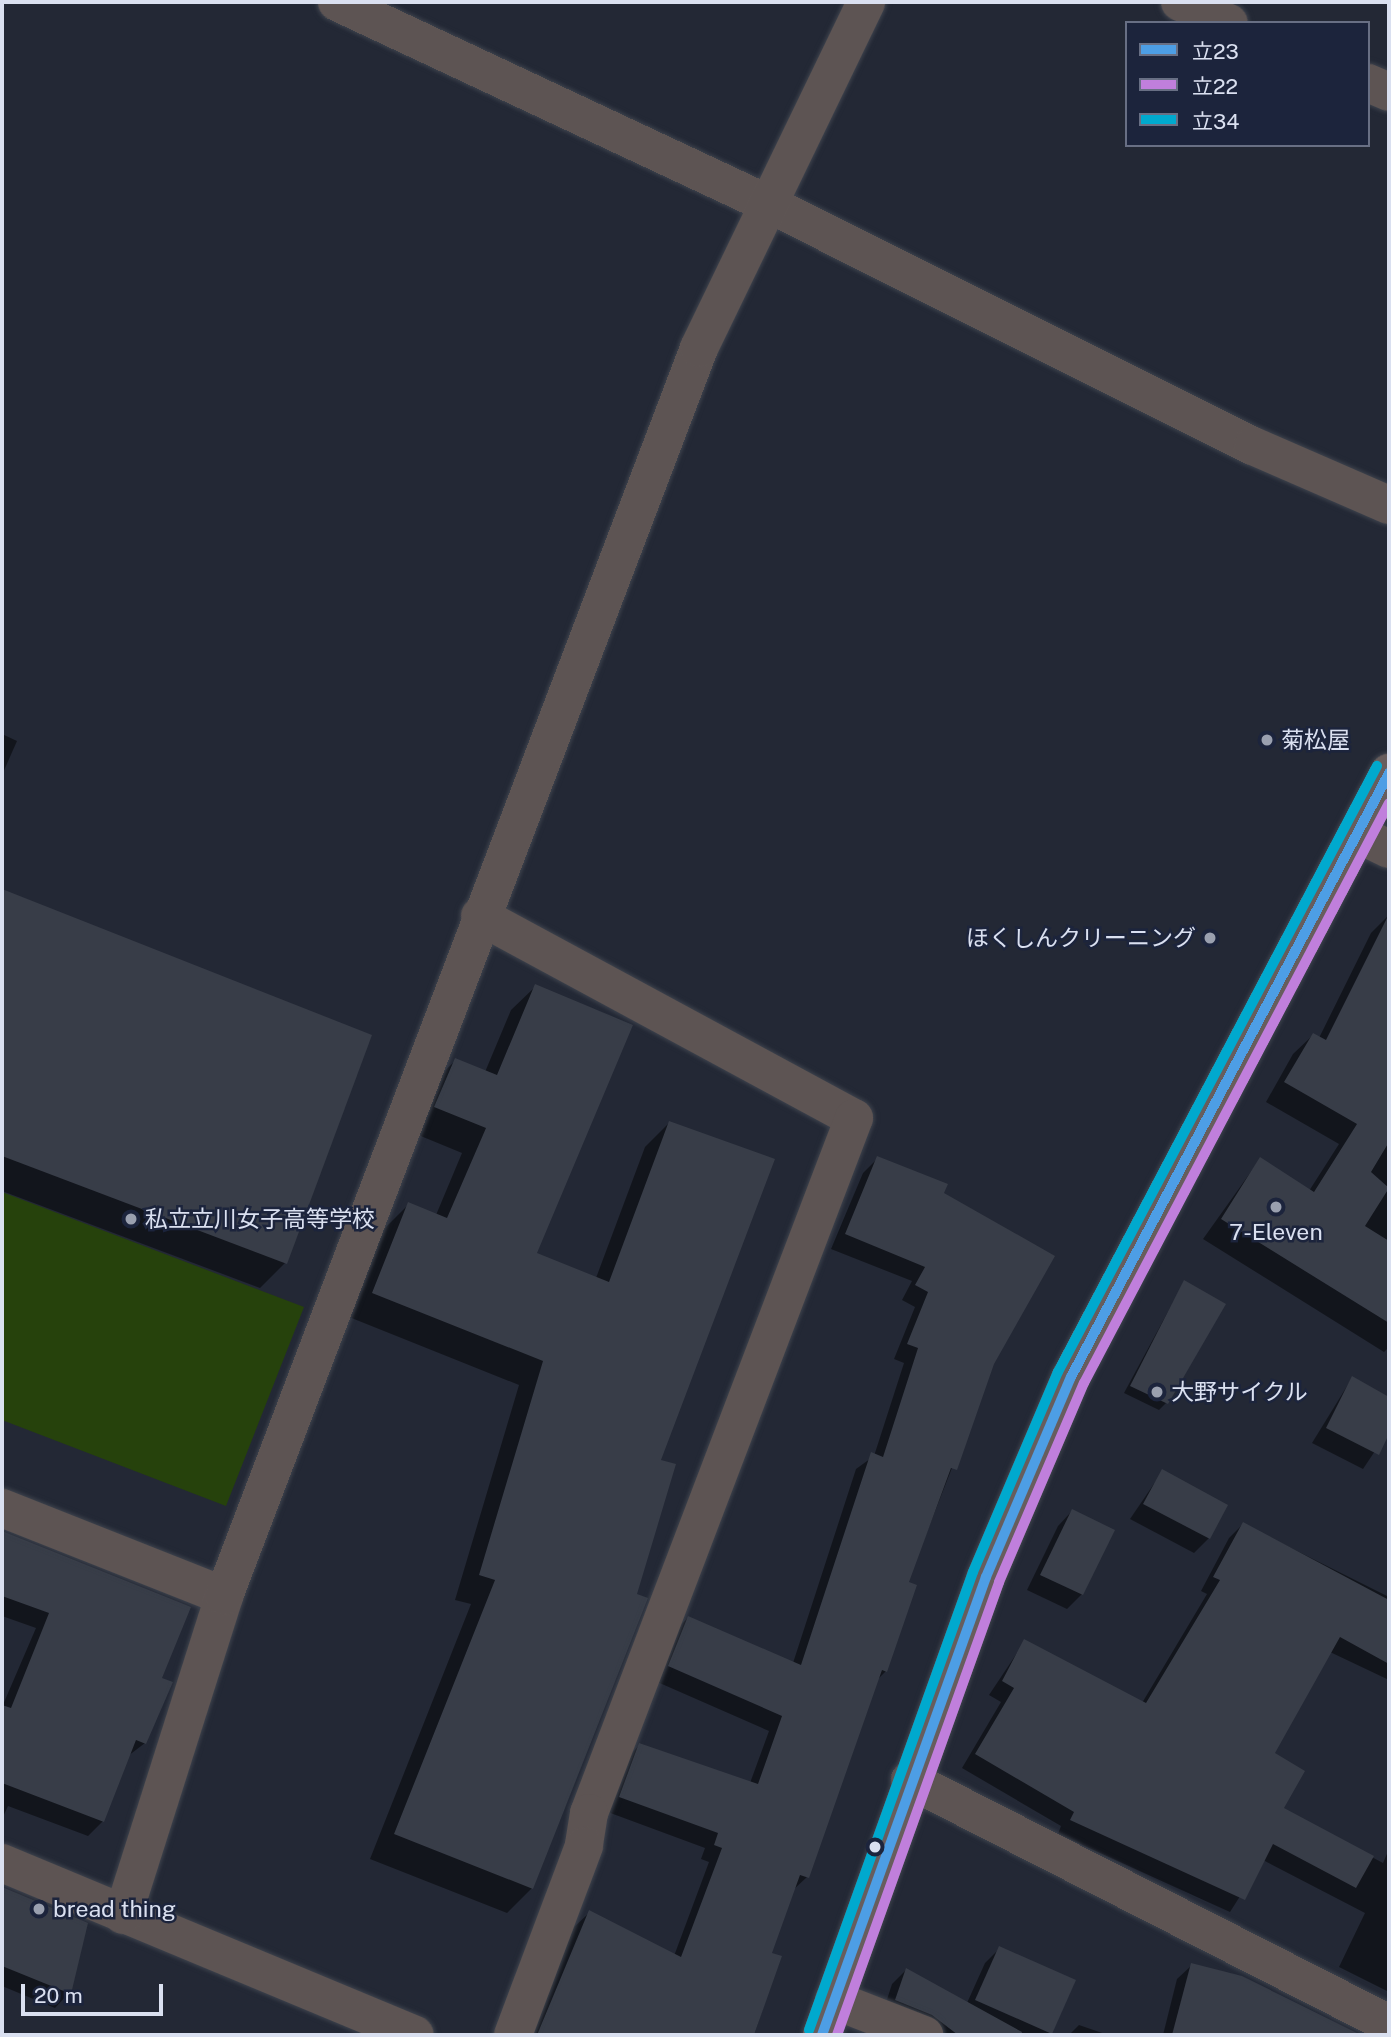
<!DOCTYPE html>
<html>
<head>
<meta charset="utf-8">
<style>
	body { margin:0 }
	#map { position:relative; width:1391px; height:2037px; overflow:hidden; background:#232835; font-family:"Public Sans","Noto Sans JP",sans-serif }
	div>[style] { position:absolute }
	.green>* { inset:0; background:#26420c }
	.shadow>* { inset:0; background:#0007 }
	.building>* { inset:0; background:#383d48 }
	.roads { filter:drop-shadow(0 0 2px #3e434d) drop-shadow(0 0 2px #3e434d) }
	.minor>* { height:38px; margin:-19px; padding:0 19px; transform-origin:19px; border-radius:19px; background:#5d5453 }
	.primary>* { height:38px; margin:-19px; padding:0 19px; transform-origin:19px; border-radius:19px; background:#675d5d }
	.bus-1>* { height:10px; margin:-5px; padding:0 5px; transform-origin:5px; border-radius:5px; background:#4d9ee5 }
	.bus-2>* { height:10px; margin:-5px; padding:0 5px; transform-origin:5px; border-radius:5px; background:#c07fdc }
	.bus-3>* { height:10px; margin:-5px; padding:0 5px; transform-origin:5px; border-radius:5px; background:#00a9ce }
	.dots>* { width:19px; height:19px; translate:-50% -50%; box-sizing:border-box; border:4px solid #1c243c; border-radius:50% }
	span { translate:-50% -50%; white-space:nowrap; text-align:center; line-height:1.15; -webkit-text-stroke:5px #1c243c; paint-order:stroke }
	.poi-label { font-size:23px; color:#dae0f0 }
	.left { translate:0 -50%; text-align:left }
	.right { translate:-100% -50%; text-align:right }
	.frame { position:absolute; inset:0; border:4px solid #dae0f0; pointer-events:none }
	.legend { position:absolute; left:1125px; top:21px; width:245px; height:126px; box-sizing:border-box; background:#1c243c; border:2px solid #686f84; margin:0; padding:9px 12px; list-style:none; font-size:21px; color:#dae0f0 }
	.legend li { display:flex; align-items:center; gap:14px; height:35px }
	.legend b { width:35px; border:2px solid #686f84 }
	.scale { position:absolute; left:21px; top:1984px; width:142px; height:32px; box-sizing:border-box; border:4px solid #dae0f0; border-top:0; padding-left:9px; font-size:21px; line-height:24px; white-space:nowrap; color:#dae0f0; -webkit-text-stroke:5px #1c243c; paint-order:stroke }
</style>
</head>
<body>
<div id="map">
	<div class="green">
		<i style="clip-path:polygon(2px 1192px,304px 1307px,226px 1506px,2px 1420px)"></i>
	</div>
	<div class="shadow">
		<i style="clip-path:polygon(2px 734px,17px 741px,2px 775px)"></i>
		<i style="clip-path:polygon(2px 891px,370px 1036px,285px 1263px,260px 1288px,2px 1191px)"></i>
		<i style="clip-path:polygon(1389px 915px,1389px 1347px,1384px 1352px,1203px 1239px,1260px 1159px,1309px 1191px,1339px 1144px,1266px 1102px,1293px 1054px,1313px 1035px,1319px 1038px,1371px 933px)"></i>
		<i style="clip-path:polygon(536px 986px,535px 1254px,596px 1278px,645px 1147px,669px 1123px,659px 1461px,532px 1888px,507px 1913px,370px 1859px,471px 1604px,455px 1600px,519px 1385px,349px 1317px,384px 1229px,409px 1204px,436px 1215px,462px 1153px,411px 1132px,431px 1084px,456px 1060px,485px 1072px,511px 1010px)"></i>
		<i style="clip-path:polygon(878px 1158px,942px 1194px,993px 1363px,907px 1583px,886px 1671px,877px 1680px,807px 1877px,792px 1891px,769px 1954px,780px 1957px,754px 2035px,530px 2035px,574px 1927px,589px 1913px,674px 1956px,709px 1862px,701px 1859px,705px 1848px,605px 1811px,625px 1759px,640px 1745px,750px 1783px,769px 1731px,655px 1681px,673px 1632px,688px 1618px,793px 1663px,856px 1469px,874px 1456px,904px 1363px,894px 1359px,915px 1307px,902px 1300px,912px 1281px,831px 1249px,863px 1173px)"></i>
		<i style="clip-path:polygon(1184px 1282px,1166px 1403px,1159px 1410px,1124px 1393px)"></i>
		<i style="clip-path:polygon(1352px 1378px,1389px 1399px,1389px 1430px,1363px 1469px,1312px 1443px)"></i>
		<i style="clip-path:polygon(1162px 1472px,1209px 1538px,1194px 1553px,1130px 1519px)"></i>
		<i style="clip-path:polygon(1072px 1511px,1082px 1594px,1067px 1609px,1027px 1590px,1058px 1526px)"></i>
		<i style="clip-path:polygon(1243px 1524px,1389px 1597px,1389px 1680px,1330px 1652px,1273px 1754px,1281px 1809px,1383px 1863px,1389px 1849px,1389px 1992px,1339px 1967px,1365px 1913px,1263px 1860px,1230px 1912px,1058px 1834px,1061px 1826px,962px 1768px,1001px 1702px,989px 1695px,1025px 1641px,1142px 1703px,1207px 1594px,1201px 1591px,1229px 1538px)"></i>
		<i style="clip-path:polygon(2px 1533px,189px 1608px,160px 1679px,145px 1743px,128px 1756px,103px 1821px,88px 1836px,8px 1806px,2px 1819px,2px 1707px,36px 1628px,2px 1616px)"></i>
		<i style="clip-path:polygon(2px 1888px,86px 1924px,69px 1993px,55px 2008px,2px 1986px)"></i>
		<i style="clip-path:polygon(1000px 1948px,1074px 1981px,1049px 2035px,1007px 2035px,964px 2016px,957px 2035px,927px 2035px,882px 2015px,892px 1984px,906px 1970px,967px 2003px,985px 1963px)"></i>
		<i style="clip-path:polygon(1192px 1965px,1237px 1976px,1359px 2035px,1163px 2035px,1177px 1979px)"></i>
		<i style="clip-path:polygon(1079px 2025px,1108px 2035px,1069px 2035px)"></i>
	</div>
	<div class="building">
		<i style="clip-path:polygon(2px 889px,372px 1035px,287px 1264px,2px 1156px)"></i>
		<i style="clip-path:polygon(1389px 914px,1389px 1142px,1371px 1172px,1389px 1188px,1365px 1226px,1389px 1241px,1389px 1323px,1221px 1219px,1260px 1157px,1314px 1192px,1357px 1124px,1284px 1082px,1313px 1033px,1326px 1040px)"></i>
		<i style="clip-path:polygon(535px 984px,633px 1025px,537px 1253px,609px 1282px,669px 1121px,775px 1159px,661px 1460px,676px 1464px,637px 1594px,648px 1598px,533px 1889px,394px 1834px,495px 1580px,479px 1575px,543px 1361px,372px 1293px,408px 1202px,447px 1218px,486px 1128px,434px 1107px,455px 1058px,497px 1075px)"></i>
		<i style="clip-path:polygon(877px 1156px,948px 1184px,944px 1193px,1055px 1256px,994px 1364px,957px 1470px,951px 1468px,909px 1582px,917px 1585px,887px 1672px,882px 1670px,809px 1878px,800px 1875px,772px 1953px,782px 1956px,754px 2035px,537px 2035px,589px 1910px,681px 1957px,722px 1848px,714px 1845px,718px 1833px,619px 1797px,639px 1743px,758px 1784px,782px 1716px,668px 1666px,688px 1616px,801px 1665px,871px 1452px,883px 1457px,918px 1348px,907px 1344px,928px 1292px,915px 1285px,925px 1267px,845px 1234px)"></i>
		<i style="clip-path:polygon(1184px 1280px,1226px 1304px,1168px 1404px,1130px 1386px)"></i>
		<i style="clip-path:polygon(1352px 1376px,1389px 1397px,1389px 1434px,1379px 1455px,1326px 1428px)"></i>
		<i style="clip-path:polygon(1162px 1469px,1228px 1505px,1210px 1539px,1143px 1504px)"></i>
		<i style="clip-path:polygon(1072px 1509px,1115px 1530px,1083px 1595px,1040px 1575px)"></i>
		<i style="clip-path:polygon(1243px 1522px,1389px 1600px,1389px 1664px,1340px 1637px,1275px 1753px,1305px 1771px,1284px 1808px,1374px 1856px,1356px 1888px,1273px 1844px,1245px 1900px,1070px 1820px,1074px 1812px,975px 1754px,1014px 1688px,1002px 1681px,1024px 1639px,1146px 1703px,1220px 1580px,1213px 1577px)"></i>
		<i style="clip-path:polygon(2px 1531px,191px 1607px,162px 1678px,173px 1682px,146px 1744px,136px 1740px,104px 1822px,2px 1783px,2px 1705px,11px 1708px,49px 1613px,2px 1596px)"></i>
		<i style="clip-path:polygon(2px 1887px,88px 1923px,71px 1994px,2px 1966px)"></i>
		<i style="clip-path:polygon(999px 1946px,1076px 1980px,1052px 2034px,975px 2000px)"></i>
		<i style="clip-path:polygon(1191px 1963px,1242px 1976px,1361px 2035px,1172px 2035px)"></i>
		<i style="clip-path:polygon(906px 1968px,1022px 2032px,1021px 2035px,958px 2035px,932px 2015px,895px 2000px)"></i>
	</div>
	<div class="roads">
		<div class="minor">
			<i style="left:337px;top:2px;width:477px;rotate:25.1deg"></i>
			<i style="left:769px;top:204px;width:541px;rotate:26.57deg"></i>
			<i style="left:1253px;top:446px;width:148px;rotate:23.5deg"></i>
			<i style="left:1180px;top:2px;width:53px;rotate:23.2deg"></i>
			<i style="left:1368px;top:83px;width:23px;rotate:23deg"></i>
			<i style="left:1358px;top:834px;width:34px;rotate:26deg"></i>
			<i style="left:480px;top:916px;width:425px;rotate:28.4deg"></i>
			<i style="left:854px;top:1118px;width:744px;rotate:110.87deg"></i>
			<i style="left:589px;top:1813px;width:33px;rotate:99deg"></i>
			<i style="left:584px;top:1846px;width:202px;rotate:110.6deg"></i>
			<i style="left:2px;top:1508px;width:239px;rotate:21.6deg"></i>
			<i style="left:910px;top:1780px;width:538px;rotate:26.99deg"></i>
			<i style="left:2px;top:1863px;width:447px;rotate:22.6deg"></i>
			<i style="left:123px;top:1915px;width:335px;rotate:-72.4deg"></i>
			<i style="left:224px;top:1596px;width:1335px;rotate:-69.16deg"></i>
			<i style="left:699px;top:348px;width:384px;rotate:-64.2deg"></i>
			<i style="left:834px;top:2000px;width:97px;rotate:21.3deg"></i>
		</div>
		<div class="primary">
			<i style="left:822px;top:2035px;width:486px;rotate:-70.3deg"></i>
			<i style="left:986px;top:1577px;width:217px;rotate:-67deg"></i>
			<i style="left:1071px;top:1377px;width:683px;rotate:-62.23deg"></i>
		</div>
	</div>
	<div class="bus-1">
		<i style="left:822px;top:2035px;width:486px;rotate:-70.3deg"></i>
		<i style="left:986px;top:1577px;width:217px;rotate:-67deg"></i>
		<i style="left:1071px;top:1377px;width:683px;rotate:-62.23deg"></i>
	</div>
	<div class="bus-2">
		<i style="left:837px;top:2035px;width:481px;rotate:-70.3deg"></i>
		<i style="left:999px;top:1582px;width:216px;rotate:-66.9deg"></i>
		<i style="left:1084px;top:1383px;width:655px;rotate:-62.26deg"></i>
	</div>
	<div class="bus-3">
		<i style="left:809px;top:2030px;width:486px;rotate:-70.3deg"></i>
		<i style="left:973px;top:1572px;width:217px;rotate:-67deg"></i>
		<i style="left:1058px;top:1372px;width:685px;rotate:-62.24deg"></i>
	</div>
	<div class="dots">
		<i style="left:1267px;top:740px;background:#9aa0af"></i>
		<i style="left:1210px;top:938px;background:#9aa0af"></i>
		<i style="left:1276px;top:1207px;background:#9aa0af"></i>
		<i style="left:131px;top:1219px;background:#9aa0af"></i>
		<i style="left:1157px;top:1392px;background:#9aa0af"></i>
		<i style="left:875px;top:1847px;background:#dae0f0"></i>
		<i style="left:39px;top:1909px;background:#9aa0af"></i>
	</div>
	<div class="poi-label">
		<span class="left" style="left:1281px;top:740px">菊松屋</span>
		<span class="right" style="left:1196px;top:938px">ほくしんクリーニング</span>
		<span class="left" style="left:145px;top:1219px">私立立川女子高等学校</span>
		<span style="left:1276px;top:1232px">7-Eleven</span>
		<span class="left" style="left:1171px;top:1392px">大野サイクル</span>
		<span class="left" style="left:53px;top:1909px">bread thing</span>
	</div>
	<div class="frame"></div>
	<ul class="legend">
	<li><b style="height:9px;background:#4d9ee5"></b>立23</li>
	<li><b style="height:9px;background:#c07fdc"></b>立22</li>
	<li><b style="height:9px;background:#00a9ce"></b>立34</li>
	</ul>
	<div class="scale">20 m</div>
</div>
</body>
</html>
